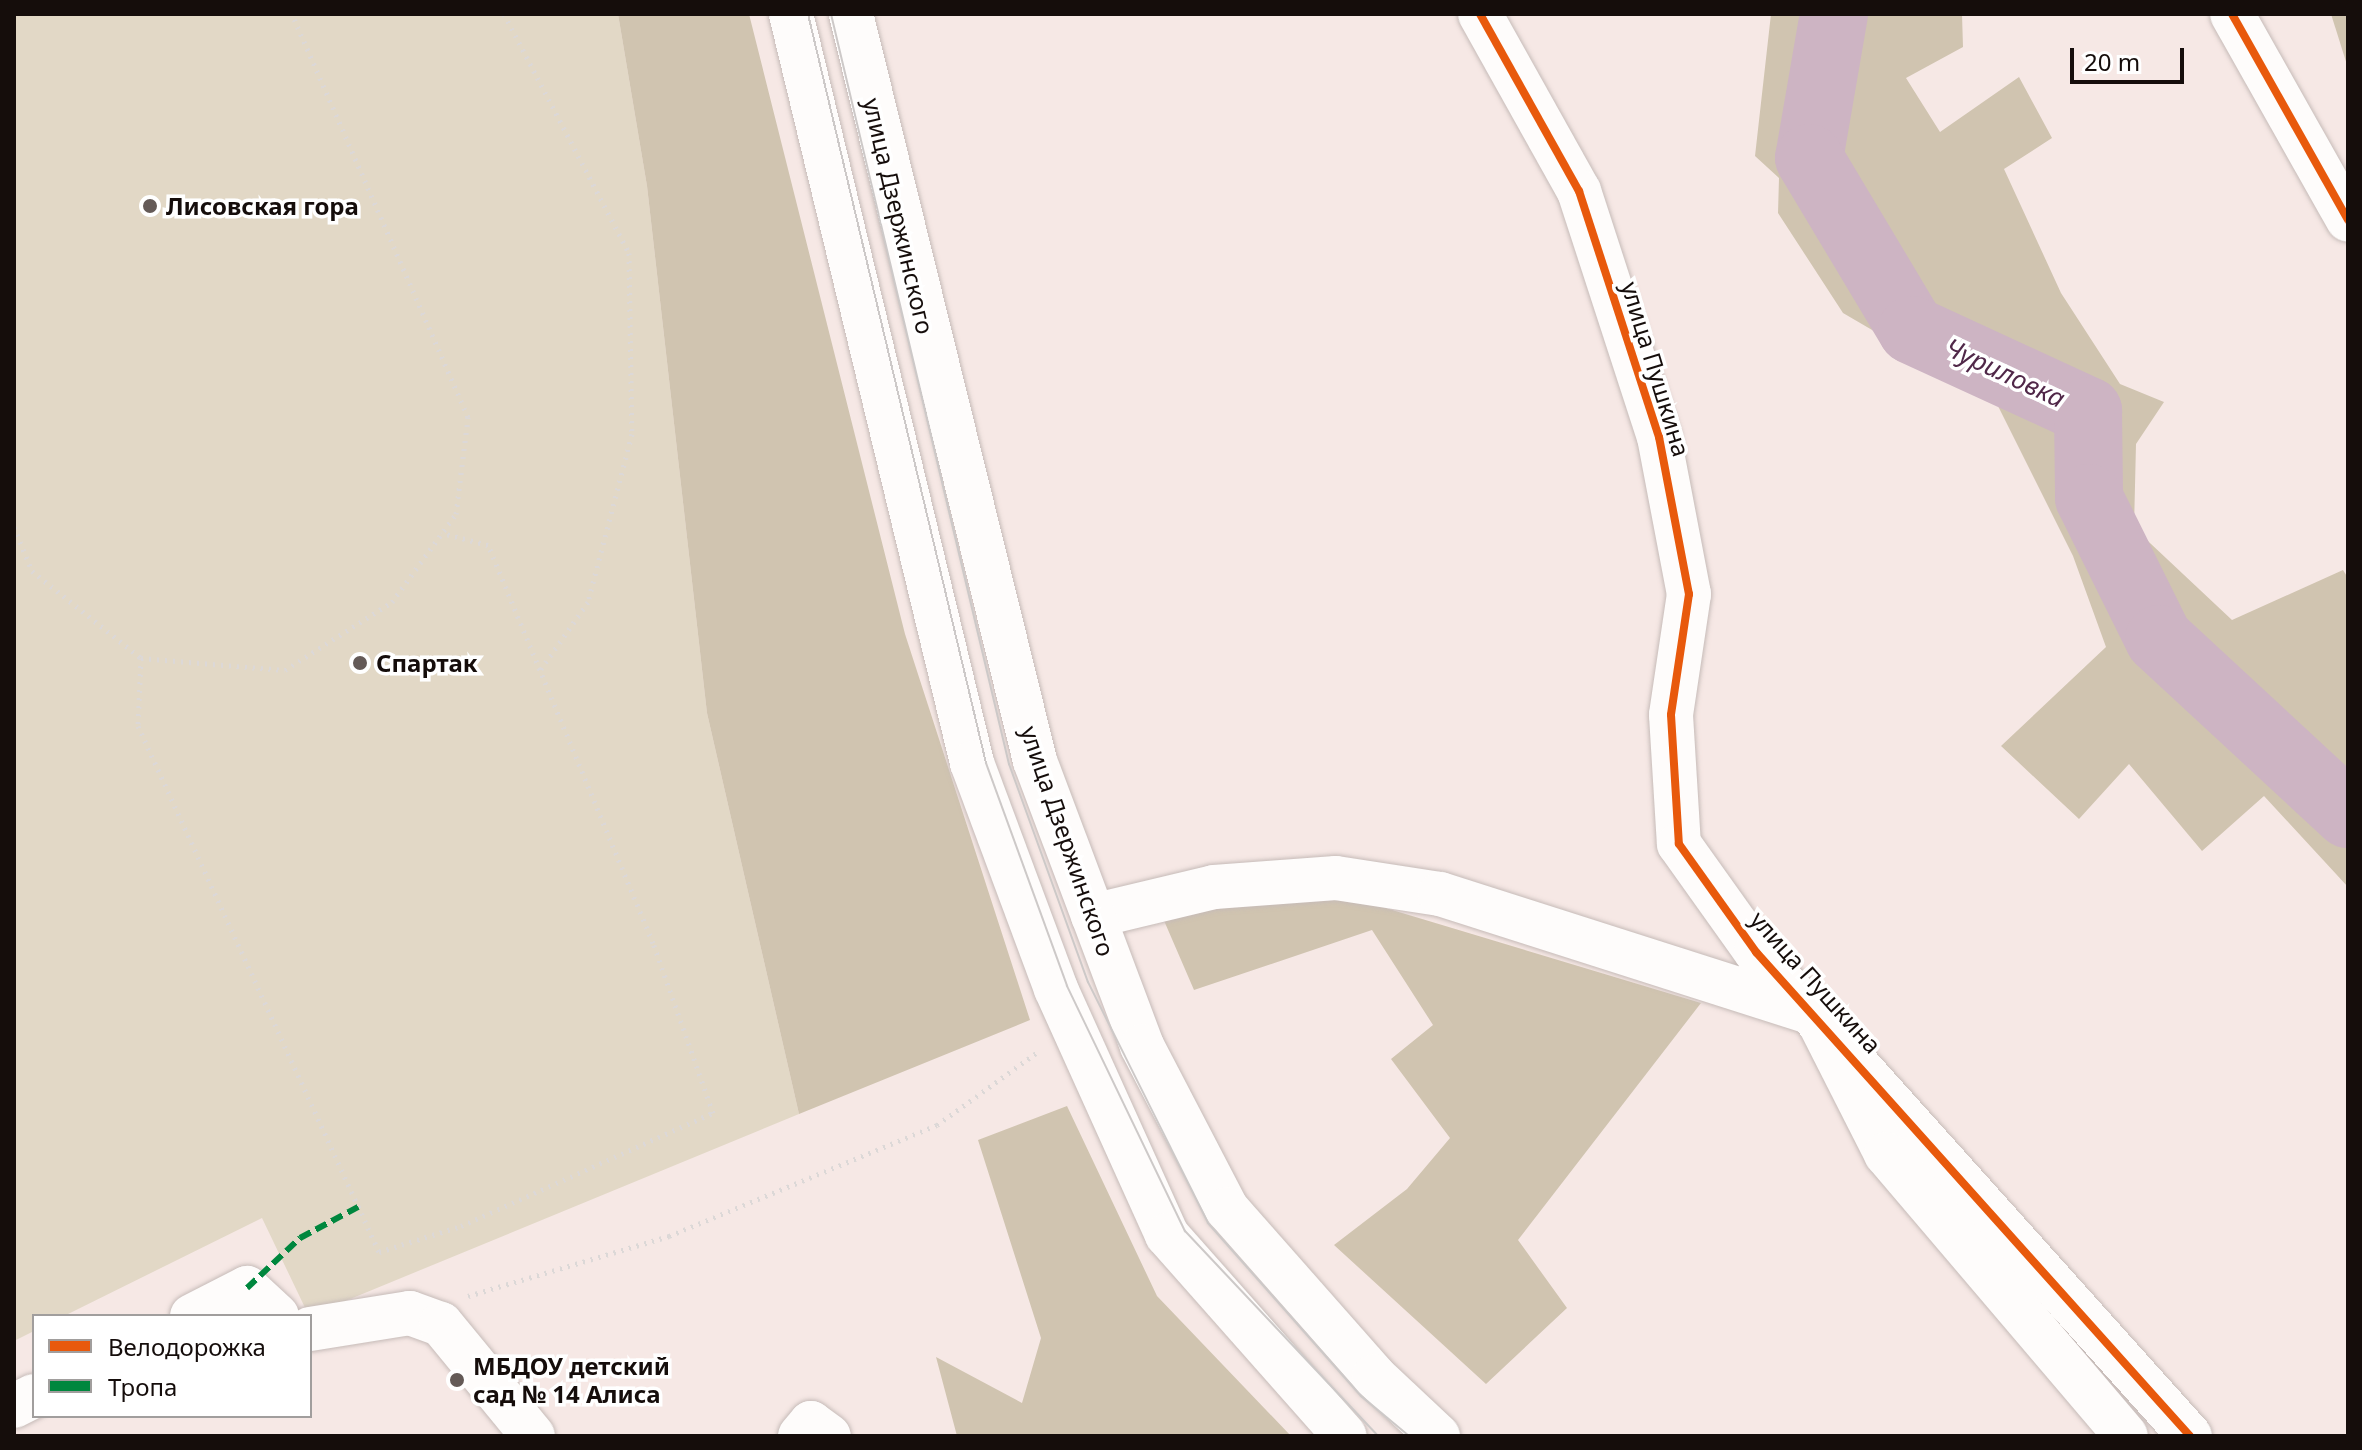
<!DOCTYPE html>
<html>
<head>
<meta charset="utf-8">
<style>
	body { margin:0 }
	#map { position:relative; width:2362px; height:1450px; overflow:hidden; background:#f6e8e5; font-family:"Noto Sans",sans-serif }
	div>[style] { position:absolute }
	.green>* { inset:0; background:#e2d8c6 }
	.forest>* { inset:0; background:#d0c4b0 }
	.river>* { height:68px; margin:-34px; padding:0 34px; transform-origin:34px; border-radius:34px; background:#cdb4c3 }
	.path>* { height:5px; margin-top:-2.5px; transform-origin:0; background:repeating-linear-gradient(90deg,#dcd8d7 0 2px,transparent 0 8px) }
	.roads { filter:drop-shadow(0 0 2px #c6bbb8) drop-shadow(0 0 2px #c6bbb8) }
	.minor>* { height:44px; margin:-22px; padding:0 22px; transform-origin:22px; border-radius:22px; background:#fefcfb }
	.major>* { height:44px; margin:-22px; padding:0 22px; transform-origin:22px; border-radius:22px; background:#fefcfb }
	.tram>* { height:2px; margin:-1px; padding:0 1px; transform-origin:1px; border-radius:1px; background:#cdc9c8 }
	.quiet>* { height:6px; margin-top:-3px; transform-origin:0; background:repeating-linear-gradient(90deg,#00873e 0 12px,transparent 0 18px) }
	.cycleway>* { height:8px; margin:-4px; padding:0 4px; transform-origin:4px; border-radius:4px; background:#e8590c }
	.dots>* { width:22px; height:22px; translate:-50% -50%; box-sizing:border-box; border:4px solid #fff; border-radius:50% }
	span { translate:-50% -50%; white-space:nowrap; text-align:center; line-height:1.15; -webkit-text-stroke:7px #fff; paint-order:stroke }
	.poi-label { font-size:24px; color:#150d0b; font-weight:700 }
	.left { translate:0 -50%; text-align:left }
	.street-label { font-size:24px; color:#150d0b }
	.water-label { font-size:26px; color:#502748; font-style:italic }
	.frame { position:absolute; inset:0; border:16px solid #150d0b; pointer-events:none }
	.legend { position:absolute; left:32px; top:1314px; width:280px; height:104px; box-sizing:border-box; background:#fff; border:2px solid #a19e9d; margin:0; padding:10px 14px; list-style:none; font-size:24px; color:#150d0b }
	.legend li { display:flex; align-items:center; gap:16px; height:40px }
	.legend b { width:40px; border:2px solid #a19e9d }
	.scale { position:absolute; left:2070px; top:48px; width:114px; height:36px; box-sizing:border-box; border:4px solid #150d0b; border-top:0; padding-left:10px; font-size:24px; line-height:28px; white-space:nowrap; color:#150d0b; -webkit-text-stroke:6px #fff; paint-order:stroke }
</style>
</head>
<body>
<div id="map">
	<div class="green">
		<i style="clip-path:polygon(14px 14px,618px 14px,647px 186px,707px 713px,799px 1114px,309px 1316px,262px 1218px,64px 1316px,34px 1316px,34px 1331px,14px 1341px)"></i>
	</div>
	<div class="forest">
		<i style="clip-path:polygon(618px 14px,749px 14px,905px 634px,1030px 1020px,799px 1114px,707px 713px,647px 186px)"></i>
		<i style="clip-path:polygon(1771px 14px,1962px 14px,1963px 47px,1906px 78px,1940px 132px,2019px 77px,2052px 138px,2004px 169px,2061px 293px,2120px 384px,2164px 402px,2136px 444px,2134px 528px,2232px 620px,2343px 570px,2348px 578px,2348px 887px,2264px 796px,2202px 851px,2129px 764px,2079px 819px,2001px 746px,2106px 647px,2073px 556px,1983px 376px,1927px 362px,1843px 313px,1778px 213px,1779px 178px,1755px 156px)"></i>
		<i style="clip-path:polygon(2331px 14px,2348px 14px,2348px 68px)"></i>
		<i style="clip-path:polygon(1339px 894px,1701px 1003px,1518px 1240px,1567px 1308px,1486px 1384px,1334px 1245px,1407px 1189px,1450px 1138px,1391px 1059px,1433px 1025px,1372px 930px,1194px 990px,1162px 916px)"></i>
		<i style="clip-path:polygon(1067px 1106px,1157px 1296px,1291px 1436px,957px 1436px,936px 1357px,1022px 1403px,1041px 1338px,978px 1140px)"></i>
	</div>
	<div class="river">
		<i style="left:1834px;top:14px;width:146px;rotate:99.8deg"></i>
		<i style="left:1809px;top:158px;width:200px;rotate:59.1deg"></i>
		<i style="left:1912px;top:330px;width:194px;rotate:24.7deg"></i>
		<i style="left:2088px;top:411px;width:87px;rotate:89.3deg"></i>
		<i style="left:2089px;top:498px;width:157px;rotate:63.6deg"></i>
		<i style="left:2159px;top:639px;width:258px;rotate:42.8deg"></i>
	</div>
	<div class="path">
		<i style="left:504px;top:14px;width:270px;rotate:62.4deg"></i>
		<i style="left:629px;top:253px;width:181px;rotate:89.1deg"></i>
		<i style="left:632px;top:434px;width:174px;rotate:104.7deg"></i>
		<i style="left:588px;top:602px;width:82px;rotate:125deg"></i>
		<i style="left:14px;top:527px;width:48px;rotate:67.8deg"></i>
		<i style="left:32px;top:571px;width:139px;rotate:38.6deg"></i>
		<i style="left:141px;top:658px;width:144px;rotate:4.8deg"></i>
		<i style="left:285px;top:670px;width:127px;rotate:-32.4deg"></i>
		<i style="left:392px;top:602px;width:109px;rotate:-54deg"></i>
		<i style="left:456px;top:514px;width:98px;rotate:-82.9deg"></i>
		<i style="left:468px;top:417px;width:440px;rotate:-113.6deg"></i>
		<i style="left:141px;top:658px;width:68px;rotate:92.5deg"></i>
		<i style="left:138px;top:726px;width:579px;rotate:65.38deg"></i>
		<i style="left:379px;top:1252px;width:86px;rotate:-17.6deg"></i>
		<i style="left:461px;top:1226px;width:276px;rotate:-24.2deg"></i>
		<i style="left:713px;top:1113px;width:180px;rotate:-109.4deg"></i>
		<i style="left:653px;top:943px;width:431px;rotate:-112.5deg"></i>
		<i style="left:488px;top:545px;width:48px;rotate:-165.4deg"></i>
		<i style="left:468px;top:1296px;width:210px;rotate:-16.6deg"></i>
		<i style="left:669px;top:1236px;width:290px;rotate:-22.5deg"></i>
		<i style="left:937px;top:1125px;width:126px;rotate:-36deg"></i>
	</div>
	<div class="roads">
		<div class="minor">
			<i style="left:1480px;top:14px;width:203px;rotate:60.8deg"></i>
			<i style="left:1579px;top:191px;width:259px;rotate:72deg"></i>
			<i style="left:1659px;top:437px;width:160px;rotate:79.2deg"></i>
			<i style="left:1689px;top:594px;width:122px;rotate:98.5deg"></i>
			<i style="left:1671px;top:715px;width:129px;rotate:86.5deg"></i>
			<i style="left:1679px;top:844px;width:133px;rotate:54.5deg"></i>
			<i style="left:1756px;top:952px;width:650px;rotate:48.12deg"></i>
			<i style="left:2232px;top:14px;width:236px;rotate:60.6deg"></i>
			<i style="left:1093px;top:916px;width:124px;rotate:-13.5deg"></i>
			<i style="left:1214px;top:887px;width:122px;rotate:-4.2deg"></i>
			<i style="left:1336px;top:878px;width:105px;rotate:8.7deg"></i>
			<i style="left:1440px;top:894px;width:394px;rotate:17.7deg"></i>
			<i style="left:1815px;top:1014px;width:157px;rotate:63.1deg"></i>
			<i style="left:1886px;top:1154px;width:370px;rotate:49.6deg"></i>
			<i style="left:192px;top:1316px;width:62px;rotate:-27deg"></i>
			<i style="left:247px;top:1288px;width:41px;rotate:43deg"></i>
			<i style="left:310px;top:1329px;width:101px;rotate:-9.1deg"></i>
			<i style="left:410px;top:1313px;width:33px;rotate:20deg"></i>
			<i style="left:441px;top:1324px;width:145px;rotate:50.6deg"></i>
			<i style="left:14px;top:1406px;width:22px;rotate:-27deg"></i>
			<i style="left:800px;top:1436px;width:17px;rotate:-50deg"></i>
			<i style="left:811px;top:1423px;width:22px;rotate:36deg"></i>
		</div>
		<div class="major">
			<i style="left:791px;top:14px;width:771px;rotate:76.41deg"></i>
			<i style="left:972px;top:763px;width:241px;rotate:69.6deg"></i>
			<i style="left:1056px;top:989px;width:270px;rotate:65.7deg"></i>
			<i style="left:1167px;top:1235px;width:268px;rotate:48.5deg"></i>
			<i style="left:851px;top:14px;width:769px;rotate:76.16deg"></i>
			<i style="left:1035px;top:761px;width:304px;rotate:69.4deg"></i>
			<i style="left:1142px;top:1046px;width:184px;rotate:62.5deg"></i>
			<i style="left:1227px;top:1209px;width:222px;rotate:48.6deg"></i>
			<i style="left:1374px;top:1376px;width:88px;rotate:43.2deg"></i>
		</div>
	</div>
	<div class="tram">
		<i style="left:808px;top:14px;width:770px;rotate:76.63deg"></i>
		<i style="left:986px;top:763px;width:237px;rotate:70deg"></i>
		<i style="left:1067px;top:986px;width:272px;rotate:64.3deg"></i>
		<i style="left:1185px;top:1231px;width:282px;rotate:46.7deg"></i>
		<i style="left:831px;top:14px;width:771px;rotate:76.65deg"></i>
		<i style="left:1009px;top:764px;width:232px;rotate:70.1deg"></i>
		<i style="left:1088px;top:982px;width:269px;rotate:63.5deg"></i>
		<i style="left:1208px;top:1223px;width:231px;rotate:48.5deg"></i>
		<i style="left:1361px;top:1396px;width:62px;rotate:39.8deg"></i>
	</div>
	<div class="quiet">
		<i style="left:247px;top:1288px;width:73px;rotate:-43.3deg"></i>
		<i style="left:300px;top:1238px;width:66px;rotate:-28.1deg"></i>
	</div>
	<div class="cycleway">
		<i style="left:1480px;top:14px;width:203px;rotate:60.8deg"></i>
		<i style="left:1579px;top:191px;width:259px;rotate:72deg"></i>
		<i style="left:1659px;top:437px;width:160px;rotate:79.2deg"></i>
		<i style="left:1689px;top:594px;width:122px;rotate:98.5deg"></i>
		<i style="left:1671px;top:715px;width:129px;rotate:86.5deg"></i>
		<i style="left:1679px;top:844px;width:133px;rotate:54.5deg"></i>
		<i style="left:1756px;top:952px;width:650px;rotate:48.12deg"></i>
		<i style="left:2232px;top:14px;width:236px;rotate:60.6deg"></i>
	</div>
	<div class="dots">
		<i style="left:150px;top:206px;background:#645a57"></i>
		<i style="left:360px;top:663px;background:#645a57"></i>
		<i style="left:457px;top:1380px;background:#645a57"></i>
	</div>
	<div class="poi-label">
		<span class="left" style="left:166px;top:206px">Лисовская гора</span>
		<span class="left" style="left:376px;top:663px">Спартак</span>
		<span class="left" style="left:473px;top:1380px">МБДОУ детский<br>сад № 14 Алиса</span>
	</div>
	<div class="street-label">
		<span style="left:899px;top:216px;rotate:77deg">улица Дзержинского</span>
		<span style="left:1656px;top:369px;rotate:73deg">улица Пушкина</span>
		<span style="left:1068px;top:841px;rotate:71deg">улица Дзержинского</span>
		<span style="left:1816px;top:982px;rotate:48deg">улица Пушкина</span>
	</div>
	<div class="water-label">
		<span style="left:2005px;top:373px;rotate:25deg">Чуриловка</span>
	</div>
	<div class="frame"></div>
	<ul class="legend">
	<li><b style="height:10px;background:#e8590c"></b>Велодорожка</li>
	<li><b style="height:10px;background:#00873e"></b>Тропа</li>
	</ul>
	<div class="scale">20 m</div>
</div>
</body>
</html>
